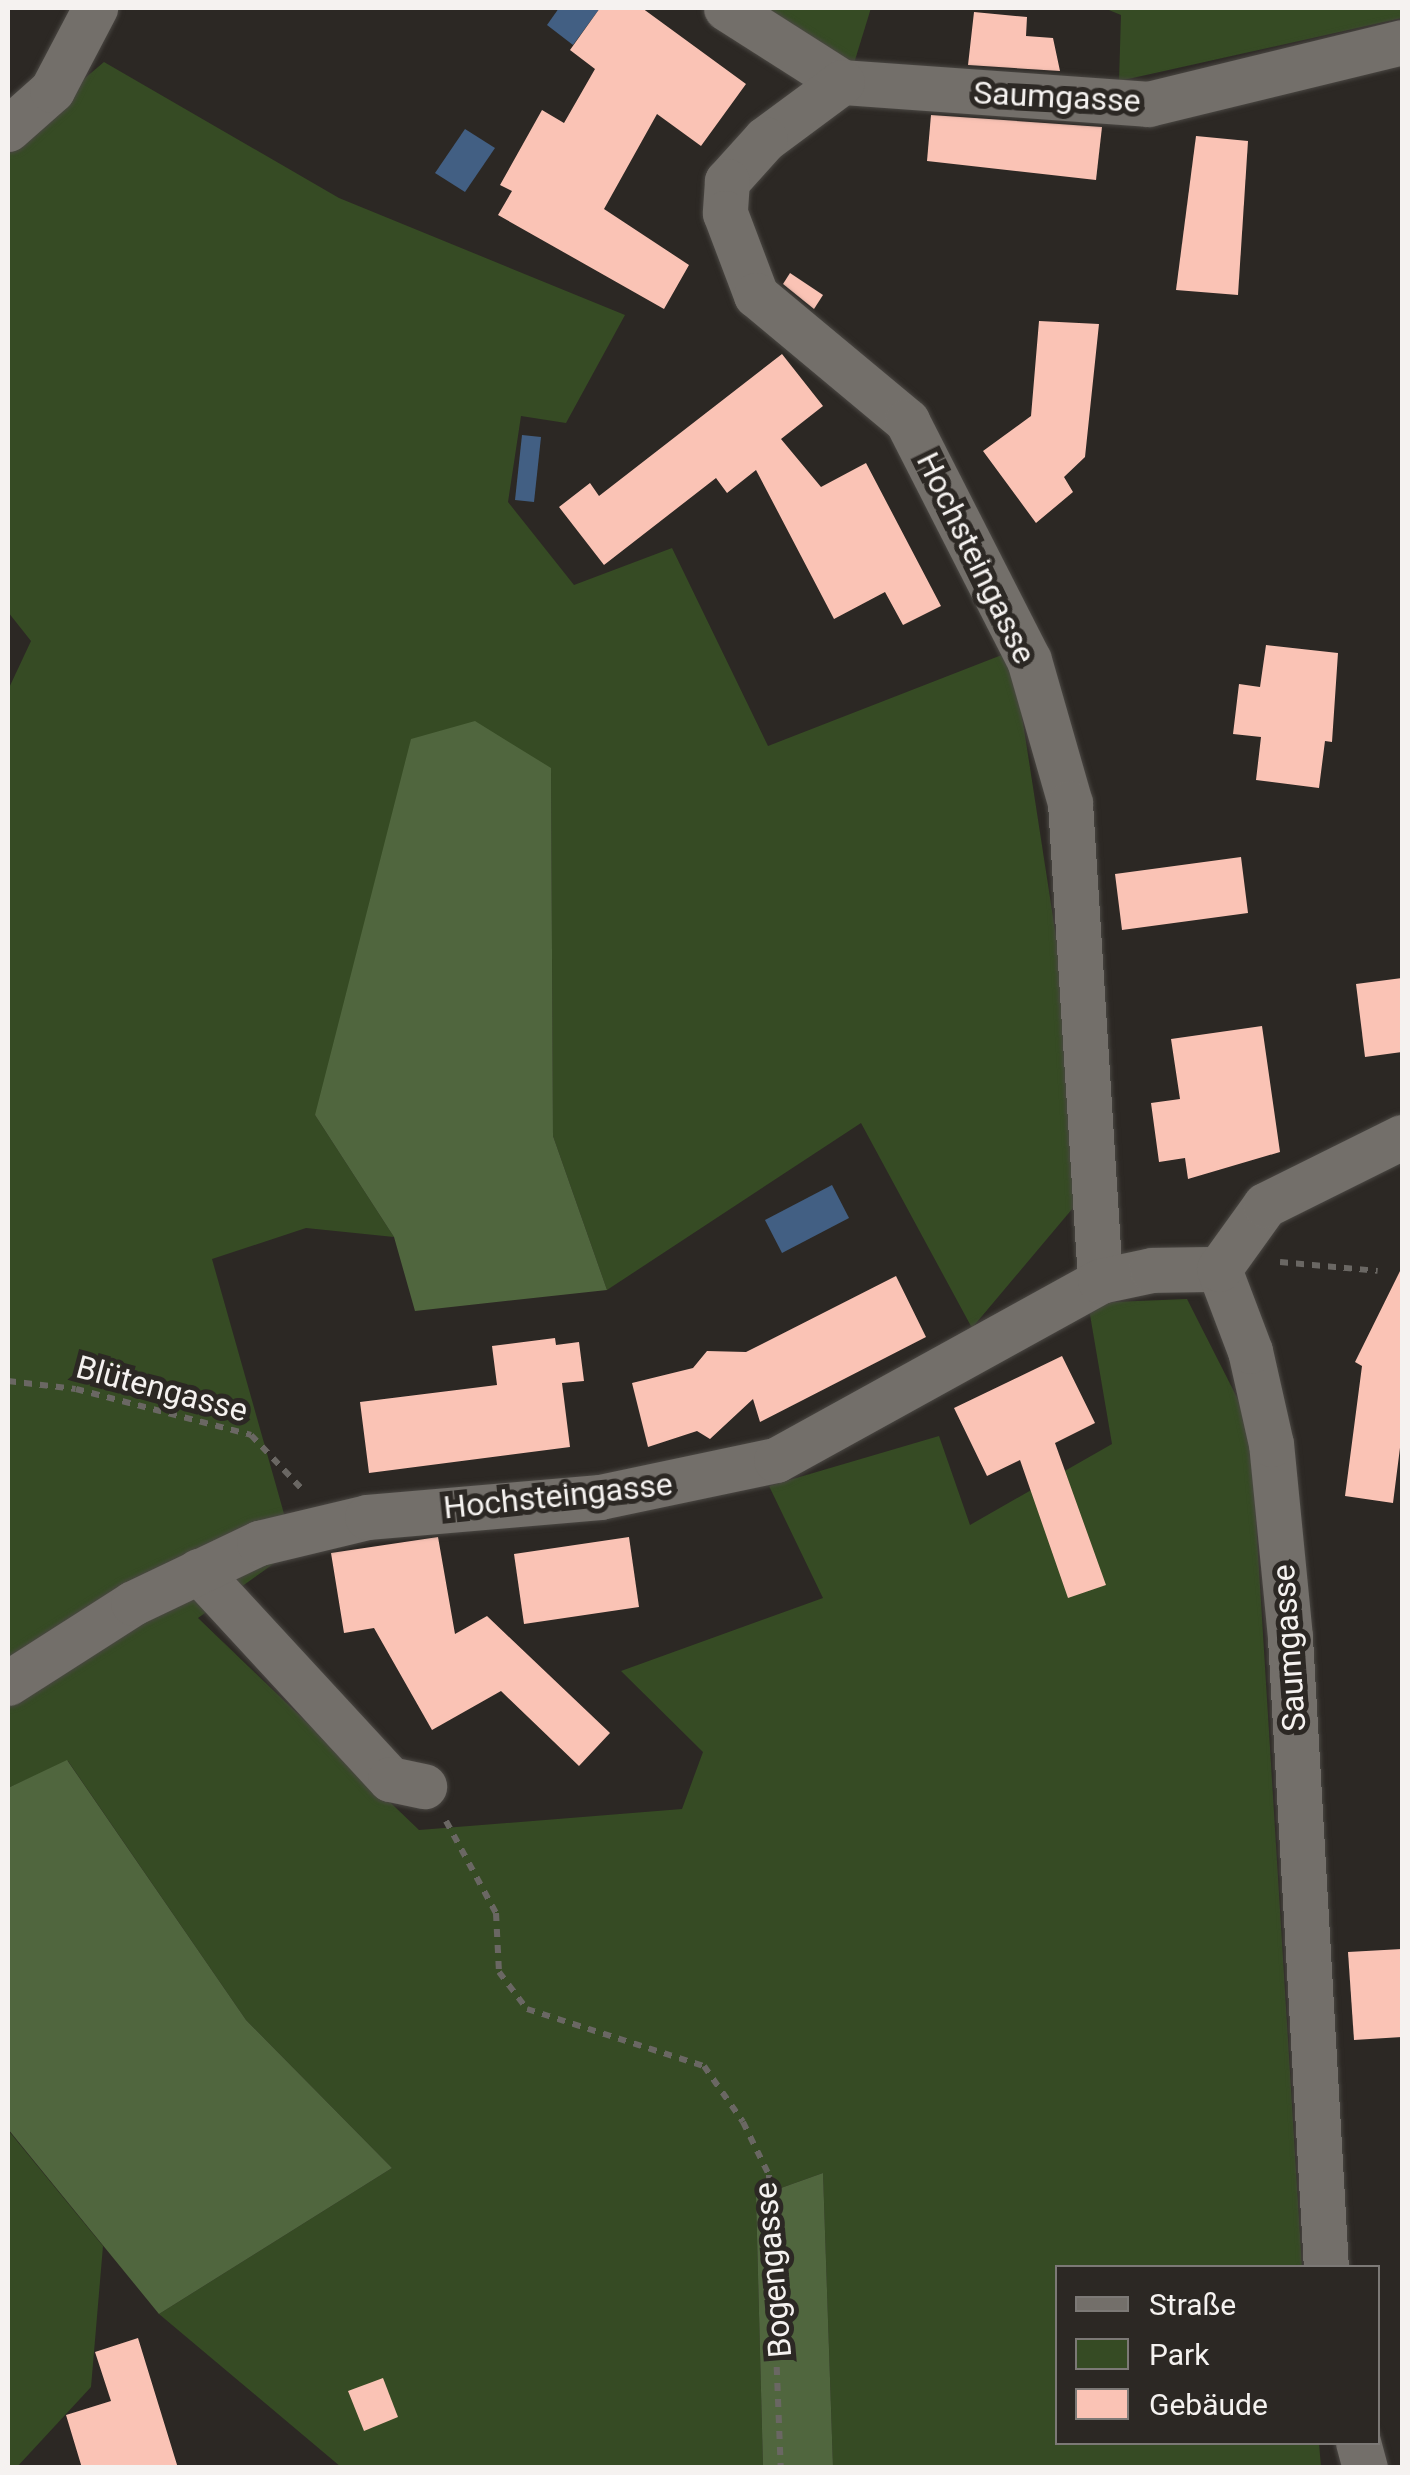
<!DOCTYPE html>
<html>
<head>
<meta charset="utf-8">
<style>
	body { margin:0 }
	#map { position:relative; width:1410px; height:2475px; overflow:hidden; background:#2c2824; font-family:Roboto,sans-serif }
	div>[style] { position:absolute }
	.green>* { inset:0; background:#364b24 }
	.forest>* { inset:0; background:#50663e }
	.water>* { inset:0; background:#425f83 }
	.building>* { inset:0; background:#fac3b5 }
	.path>* { height:6px; margin-top:-3px; transform-origin:0; background:repeating-linear-gradient(90deg,#6a6763 0 8px,transparent 0 16px) }
	.roads { filter:drop-shadow(0 0 2px #4a4743) drop-shadow(0 0 2px #4a4743) }
	.minor>* { height:45px; margin:-22.5px; padding:0 22.5px; transform-origin:22.5px; border-radius:22.5px; background:#736f6a }
	span { translate:-50% -50%; white-space:nowrap; text-align:center; line-height:1.15; -webkit-text-stroke:10px #2c2824; paint-order:stroke }
	.street-label { font-size:32px; color:#f5f2f0 }
	.frame { position:absolute; inset:0; border:10px solid #f5f2f0; pointer-events:none }
	.legend { position:absolute; left:1055px; top:2265px; width:325px; height:180px; box-sizing:border-box; background:#2c2824; border:2px solid #7c7976; margin:0; padding:12px 18px; list-style:none; font-size:30px; color:#f5f2f0 }
	.legend li { display:flex; align-items:center; gap:20px; height:50px }
	.legend b { width:50px; border:2px solid #7c7976 }
</style>
</head>
<body>
<div id="map">
	<div class="green">
		<i style="clip-path:polygon(750px 8px,871px 8px,851px 73px)"></i>
		<i style="clip-path:polygon(1104px 8px,1402px 8px,1402px 18px,1119px 81px,1121px 15px)"></i>
		<i style="clip-path:polygon(104px 62px,339px 198px,625px 315px,566px 423px,521px 416px,508px 502px,574px 585px,672px 548px,768px 746px,1012px 651px,1094px 1183px,972px 1328px,861px 1123px,607px 1290px,553px 1136px,551px 768px,315px 1115px,394px 1237px,306px 1228px,212px 1259px,294px 1549px,198px 1618px,419px 1830px,682px 1809px,703px 1752px,621px 1671px,823px 1598px,769px 1486px,939px 1436px,970px 1525px,1112px 1444px,1088px 1303px,1187px 1299px,1250px 1423px,1302px 2267px,1058px 2268px,1058px 2442px,1319px 2443px,1321px 2467px,833px 2467px,823px 2173px,756px 2197px,763px 2467px,341px 2467px,159px 2314px,392px 2168px,246px 2020px,68px 1761px,8px 1788px,8px 690px,31px 641px,8px 612px,8px 143px)"></i>
		<i style="clip-path:polygon(8px 2130px,103px 2246px,91px 2387px,16px 2468px,8px 2467px)"></i>
	</div>
	<div class="forest">
		<i style="clip-path:polygon(475px 721px,551px 768px,553px 1136px,607px 1290px,415px 1311px,394px 1237px,315px 1115px,411px 739px)"></i>
		<i style="clip-path:polygon(67px 1760px,246px 2020px,392px 2168px,159px 2314px,8px 2129px,8px 1788px)"></i>
		<i style="clip-path:polygon(823px 2173px,833px 2467px,763px 2467px,756px 2197px)"></i>
	</div>
	<div class="water">
		<i style="clip-path:polygon(559px 8px,600px 8px,573px 45px,547px 25px)"></i>
		<i style="clip-path:polygon(465px 129px,495px 148px,465px 192px,435px 173px)"></i>
		<i style="clip-path:polygon(522px 435px,541px 437px,534px 502px,515px 500px)"></i>
		<i style="clip-path:polygon(832px 1185px,849px 1218px,782px 1253px,765px 1220px)"></i>
	</div>
	<div class="building">
		<i style="clip-path:polygon(600px 8px,642px 8px,746px 84px,701px 146px,657px 114px,604px 209px,689px 265px,664px 309px,498px 215px,512px 191px,500px 185px,542px 110px,564px 123px,595px 69px,570px 50px)"></i>
		<i style="clip-path:polygon(974px 12px,1027px 17px,1026px 36px,1053px 38px,1060px 71px,968px 65px)"></i>
		<i style="clip-path:polygon(931px 115px,1102px 127px,1096px 180px,927px 161px)"></i>
		<i style="clip-path:polygon(1196px 136px,1248px 141px,1238px 295px,1176px 290px)"></i>
		<i style="clip-path:polygon(790px 273px,823px 295px,814px 309px,783px 284px)"></i>
		<i style="clip-path:polygon(1039px 321px,1099px 324px,1085px 457px,1064px 477px,1073px 492px,1036px 523px,983px 451px,1031px 416px)"></i>
		<i style="clip-path:polygon(782px 354px,823px 406px,781px 439px,821px 487px,866px 463px,941px 606px,903px 625px,885px 592px,834px 619px,756px 470px,727px 493px,716px 478px,604px 565px,559px 507px,590px 483px,599px 496px)"></i>
		<i style="clip-path:polygon(1266px 645px,1338px 653px,1332px 742px,1325px 741px,1319px 788px,1256px 780px,1261px 737px,1233px 734px,1239px 684px,1260px 687px)"></i>
		<i style="clip-path:polygon(1241px 857px,1248px 913px,1122px 930px,1115px 874px)"></i>
		<i style="clip-path:polygon(1402px 978px,1402px 1052px,1365px 1057px,1356px 984px)"></i>
		<i style="clip-path:polygon(1262px 1026px,1280px 1152px,1188px 1179px,1185px 1158px,1159px 1162px,1151px 1103px,1180px 1099px,1171px 1039px)"></i>
		<i style="clip-path:polygon(1402px 1267px,1402px 1432px,1393px 1503px,1345px 1496px,1362px 1366px,1355px 1362px)"></i>
		<i style="clip-path:polygon(896px 1276px,926px 1337px,760px 1422px,753px 1399px,710px 1439px,697px 1431px,648px 1447px,632px 1383px,693px 1368px,707px 1351px,746px 1352px)"></i>
		<i style="clip-path:polygon(555px 1338px,556px 1345px,579px 1342px,584px 1381px,562px 1383px,570px 1447px,369px 1473px,360px 1402px,497px 1385px,492px 1346px)"></i>
		<i style="clip-path:polygon(1062px 1356px,1095px 1423px,1055px 1443px,1106px 1585px,1068px 1598px,1020px 1460px,987px 1476px,954px 1408px)"></i>
		<i style="clip-path:polygon(438px 1537px,455px 1634px,487px 1616px,610px 1733px,579px 1766px,501px 1691px,432px 1730px,374px 1628px,344px 1633px,331px 1553px)"></i>
		<i style="clip-path:polygon(629px 1537px,639px 1607px,524px 1624px,514px 1554px)"></i>
		<i style="clip-path:polygon(1402px 1949px,1402px 2037px,1354px 2040px,1348px 1952px)"></i>
		<i style="clip-path:polygon(138px 2338px,178px 2468px,82px 2468px,66px 2415px,111px 2401px,95px 2352px)"></i>
		<i style="clip-path:polygon(383px 2378px,398px 2417px,364px 2431px,348px 2391px)"></i>
	</div>
	<div class="path">
		<i style="left:1280px;top:1262px;width:98px;rotate:5.2deg"></i>
		<i style="left:8px;top:1381px;width:68px;rotate:6.7deg"></i>
		<i style="left:76px;top:1389px;width:181px;rotate:14.7deg"></i>
		<i style="left:251px;top:1435px;width:73px;rotate:46.7deg"></i>
		<i style="left:446px;top:1821px;width:105px;rotate:61.5deg"></i>
		<i style="left:496px;top:1913px;width:59px;rotate:87.1deg"></i>
		<i style="left:499px;top:1972px;width:46px;rotate:52.9deg"></i>
		<i style="left:527px;top:2009px;width:186px;rotate:17.9deg"></i>
		<i style="left:704px;top:2066px;width:68px;rotate:55.1deg"></i>
		<i style="left:743px;top:2122px;width:59px;rotate:63.9deg"></i>
		<i style="left:769px;top:2175px;width:293px;rotate:87.7deg"></i>
	</div>
	<div class="roads">
		<div class="minor">
			<i style="left:726px;top:8px;width:138px;rotate:32.5deg"></i>
			<i style="left:842px;top:82px;width:307px;rotate:4.1deg"></i>
			<i style="left:1148px;top:104px;width:261px;rotate:-13.7deg"></i>
			<i style="left:842px;top:82px;width:96px;rotate:143.5deg"></i>
			<i style="left:765px;top:139px;width:57px;rotate:132.1deg"></i>
			<i style="left:727px;top:181px;width:32px;rotate:94deg"></i>
			<i style="left:725px;top:213px;width:88px;rotate:69.3deg"></i>
			<i style="left:756px;top:295px;width:197px;rotate:39.8deg"></i>
			<i style="left:907px;top:421px;width:268px;rotate:63deg"></i>
			<i style="left:1029px;top:660px;width:149px;rotate:74deg"></i>
			<i style="left:1070px;top:803px;width:479px;rotate:86.4deg"></i>
			<i style="left:8px;top:129px;width:59px;rotate:-41.6deg"></i>
			<i style="left:52px;top:90px;width:93px;rotate:-62.3deg"></i>
			<i style="left:198px;top:1571px;width:283px;rotate:47.3deg"></i>
			<i style="left:390px;top:1779px;width:35px;rotate:12deg"></i>
			<i style="left:8px;top:1683px;width:148px;rotate:-32.6deg"></i>
			<i style="left:133px;top:1603px;width:140px;rotate:-25.5deg"></i>
			<i style="left:259px;top:1543px;width:111px;rotate:-13.5deg"></i>
			<i style="left:367px;top:1517px;width:234px;rotate:-4.9deg"></i>
			<i style="left:600px;top:1497px;width:180px;rotate:-11.9deg"></i>
			<i style="left:776px;top:1460px;width:370px;rotate:-28.9deg"></i>
			<i style="left:1100px;top:1281px;width:53px;rotate:-11.9deg"></i>
			<i style="left:1152px;top:1270px;width:67px;rotate:-0.9deg"></i>
			<i style="left:1326px;top:2268px;width:632px;rotate:-93.27deg"></i>
			<i style="left:1290px;top:1637px;width:194px;rotate:-95.6deg"></i>
			<i style="left:1271px;top:1444px;width:95px;rotate:-102.7deg"></i>
			<i style="left:1250px;top:1351px;width:88px;rotate:-110.7deg"></i>
			<i style="left:1219px;top:1269px;width:79px;rotate:-54.3deg"></i>
			<i style="left:1265px;top:1205px;width:153px;rotate:-26.4deg"></i>
			<i style="left:1358px;top:2442px;width:27px;rotate:75deg"></i>
		</div>
	</div>
	<div class="street-label">
		<span style="left:1057px;top:97px;rotate:3deg">Saumgasse</span>
		<span style="left:976px;top:558px;rotate:64deg">Hochsteingasse</span>
		<span style="left:162px;top:1389px;rotate:15deg">Blütengasse</span>
		<span style="left:558px;top:1496px;rotate:-6deg">Hochsteingasse</span>
		<span style="left:1289px;top:1648px;rotate:-94deg">Saumgasse</span>
		<span style="left:773px;top:2270px;rotate:-95deg">Bogengasse</span>
	</div>
	<div class="frame"></div>
	<ul class="legend">
	<li><b style="height:12px;background:#736f6a"></b>Straße</li>
	<li><b style="height:28px;background:#364b24"></b>Park</li>
	<li><b style="height:28px;background:#fac3b5"></b>Gebäude</li>
	</ul>
</div>
</body>
</html>
